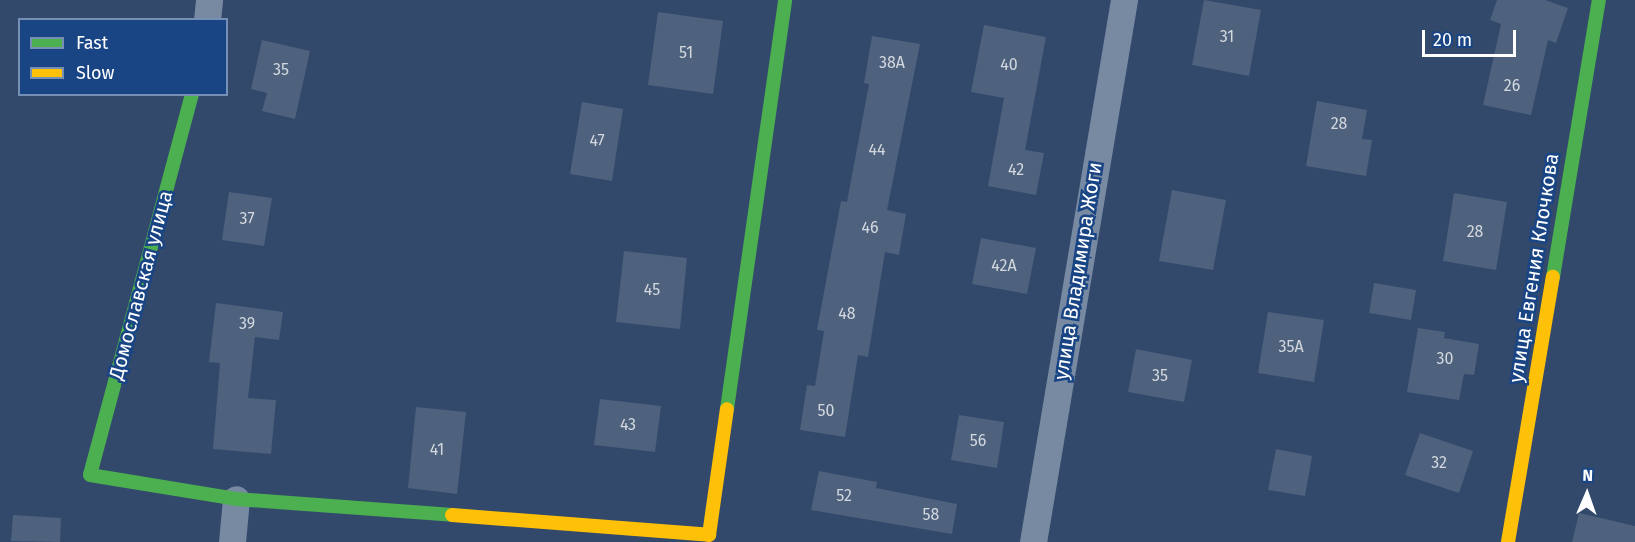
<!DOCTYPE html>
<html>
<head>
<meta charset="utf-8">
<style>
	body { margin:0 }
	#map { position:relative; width:1635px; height:542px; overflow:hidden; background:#32496c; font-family:"Fira Sans",sans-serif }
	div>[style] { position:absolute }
	.building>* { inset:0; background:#4e617d }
	.street>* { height:27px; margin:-13.5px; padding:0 13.5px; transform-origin:13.5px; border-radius:13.5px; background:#7889a2 }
	.fast>* { height:14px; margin:-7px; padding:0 7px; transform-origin:7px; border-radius:7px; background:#4caf50 }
	.slow>* { height:14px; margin:-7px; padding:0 7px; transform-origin:7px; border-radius:7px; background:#ffc107 }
	span { translate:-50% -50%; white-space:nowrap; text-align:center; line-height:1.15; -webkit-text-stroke:5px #194584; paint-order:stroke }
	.number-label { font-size:16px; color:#d3d8de }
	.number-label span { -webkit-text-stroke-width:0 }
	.street-label { font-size:20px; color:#fff }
	.legend { position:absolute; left:18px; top:18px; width:210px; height:78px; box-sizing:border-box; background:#194584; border:2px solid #758fb5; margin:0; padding:8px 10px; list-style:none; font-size:18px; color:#fff }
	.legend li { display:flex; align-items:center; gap:12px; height:30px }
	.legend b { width:30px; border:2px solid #758fb5 }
	.north { position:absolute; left:1557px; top:464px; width:60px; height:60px; -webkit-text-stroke:4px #194584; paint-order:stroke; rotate:2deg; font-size:16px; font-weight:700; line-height:24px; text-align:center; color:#fff }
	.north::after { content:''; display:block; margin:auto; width:21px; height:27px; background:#fff; clip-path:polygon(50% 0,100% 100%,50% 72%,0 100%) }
	.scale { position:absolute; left:1422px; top:30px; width:94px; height:27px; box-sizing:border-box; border:3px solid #fff; border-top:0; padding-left:8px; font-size:18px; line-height:21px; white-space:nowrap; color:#fff; -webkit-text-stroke:4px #194584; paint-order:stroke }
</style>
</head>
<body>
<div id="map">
	<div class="building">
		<i style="clip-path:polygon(1204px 0,1261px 10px,1249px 76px,1192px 65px)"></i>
		<i style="clip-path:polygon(1497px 0,1545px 0,1568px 8px,1556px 43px,1548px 40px,1531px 115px,1483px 105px,1501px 24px,1490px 20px)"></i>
		<i style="clip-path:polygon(658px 12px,723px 21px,713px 94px,648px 85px)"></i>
		<i style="clip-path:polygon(984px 25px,1046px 37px,1025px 150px,1044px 153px,1036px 195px,988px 186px,1004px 98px,971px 92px)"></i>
		<i style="clip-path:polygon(872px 36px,920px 44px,887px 210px,906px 214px,899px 255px,885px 252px,868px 357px,858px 355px,845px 437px,800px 430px,807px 385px,815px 386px,824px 331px,817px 330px,841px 201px,847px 202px,869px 84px,864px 83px)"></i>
		<i style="clip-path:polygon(262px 40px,310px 51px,295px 119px,262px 111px,267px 93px,251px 89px)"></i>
		<i style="clip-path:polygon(1317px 101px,1367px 110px,1362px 139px,1372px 140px,1366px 176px,1306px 166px)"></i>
		<i style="clip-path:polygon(582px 102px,623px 109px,612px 181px,570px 174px)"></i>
		<i style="clip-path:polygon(1172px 190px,1226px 200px,1213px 270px,1159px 261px)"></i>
		<i style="clip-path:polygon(229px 192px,272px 198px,264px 246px,222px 240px)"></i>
		<i style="clip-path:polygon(1454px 193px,1507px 202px,1496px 270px,1443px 261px)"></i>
		<i style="clip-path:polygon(981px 238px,1036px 248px,1027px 294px,972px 284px)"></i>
		<i style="clip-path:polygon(624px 251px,687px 258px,680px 329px,616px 322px)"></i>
		<i style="clip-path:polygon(1374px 283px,1416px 290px,1411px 320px,1369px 313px)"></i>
		<i style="clip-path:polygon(216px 303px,283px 312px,279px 340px,255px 337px,248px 398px,276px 400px,271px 454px,213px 449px,220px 363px,209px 362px)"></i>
		<i style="clip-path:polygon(1268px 312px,1324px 320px,1314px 382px,1258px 373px)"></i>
		<i style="clip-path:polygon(1418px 328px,1445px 332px,1444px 338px,1479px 344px,1474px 375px,1464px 374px,1459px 400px,1407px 392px)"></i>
		<i style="clip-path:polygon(1136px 349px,1192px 360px,1184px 402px,1128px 392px)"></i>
		<i style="clip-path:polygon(600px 399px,661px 406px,655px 452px,594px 445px)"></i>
		<i style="clip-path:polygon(416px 407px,466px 412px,457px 494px,408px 488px)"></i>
		<i style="clip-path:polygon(959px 415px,1004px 422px,997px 468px,951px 460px)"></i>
		<i style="clip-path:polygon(1420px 433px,1473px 451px,1459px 493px,1405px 475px)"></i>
		<i style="clip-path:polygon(1276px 449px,1312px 456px,1305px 496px,1268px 490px)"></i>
		<i style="clip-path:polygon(819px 471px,877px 482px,876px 488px,957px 504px,952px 534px,811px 510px)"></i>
		<i style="clip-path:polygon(1579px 513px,1635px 526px,1635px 542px,1572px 542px)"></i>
		<i style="clip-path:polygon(13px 515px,61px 518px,60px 542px,11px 541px)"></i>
	</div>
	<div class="street">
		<i style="left:207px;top:20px;width:20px;rotate:-84deg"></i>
		<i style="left:232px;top:542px;width:43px;rotate:-84.7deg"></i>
		<i style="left:1033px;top:542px;width:550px;rotate:-80.47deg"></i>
	</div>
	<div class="fast">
		<i style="left:192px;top:94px;width:394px;rotate:105deg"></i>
		<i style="left:90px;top:475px;width:148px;rotate:9.3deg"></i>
		<i style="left:236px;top:499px;width:217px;rotate:4.2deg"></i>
		<i style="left:1553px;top:277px;width:281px;rotate:-80.6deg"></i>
		<i style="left:727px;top:409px;width:413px;rotate:-81.9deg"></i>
	</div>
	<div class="slow">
		<i style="left:452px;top:515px;width:258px;rotate:4.4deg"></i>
		<i style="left:709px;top:535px;width:127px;rotate:-81.9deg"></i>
		<i style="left:1508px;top:542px;width:269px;rotate:-80.4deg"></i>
	</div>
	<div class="number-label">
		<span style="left:1227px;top:37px">31</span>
		<span style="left:686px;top:53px">51</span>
		<span style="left:892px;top:63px">38А</span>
		<span style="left:1009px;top:65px">40</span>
		<span style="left:281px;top:70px">35</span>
		<span style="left:1512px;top:86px">26</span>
		<span style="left:1339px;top:124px">28</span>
		<span style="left:597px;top:141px">47</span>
		<span style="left:877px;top:150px">44</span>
		<span style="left:1016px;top:170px">42</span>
		<span style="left:247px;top:219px">37</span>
		<span style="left:870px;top:228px">46</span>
		<span style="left:1475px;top:232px">28</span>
		<span style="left:1004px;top:266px">42А</span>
		<span style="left:652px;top:290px">45</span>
		<span style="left:847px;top:314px">48</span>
		<span style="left:247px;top:324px">39</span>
		<span style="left:1291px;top:347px">35А</span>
		<span style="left:1445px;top:359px">30</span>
		<span style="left:1160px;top:376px">35</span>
		<span style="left:826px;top:411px">50</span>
		<span style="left:628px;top:425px">43</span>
		<span style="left:978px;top:441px">56</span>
		<span style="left:437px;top:450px">41</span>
		<span style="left:1439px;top:463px">32</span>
		<span style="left:844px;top:496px">52</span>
		<span style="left:931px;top:515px">58</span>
	</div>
	<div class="street-label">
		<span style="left:1534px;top:268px;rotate:-81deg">улица Евгения Клочкова</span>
		<span style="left:1078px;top:271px;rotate:-81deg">улица Владимира Жоги</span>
		<span style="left:141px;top:285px;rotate:-75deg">Домославская улица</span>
	</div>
	<ul class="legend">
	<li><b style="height:8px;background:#4caf50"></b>Fast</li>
	<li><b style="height:8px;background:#ffc107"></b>Slow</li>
	</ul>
	<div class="north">N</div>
	<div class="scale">20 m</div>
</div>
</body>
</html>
